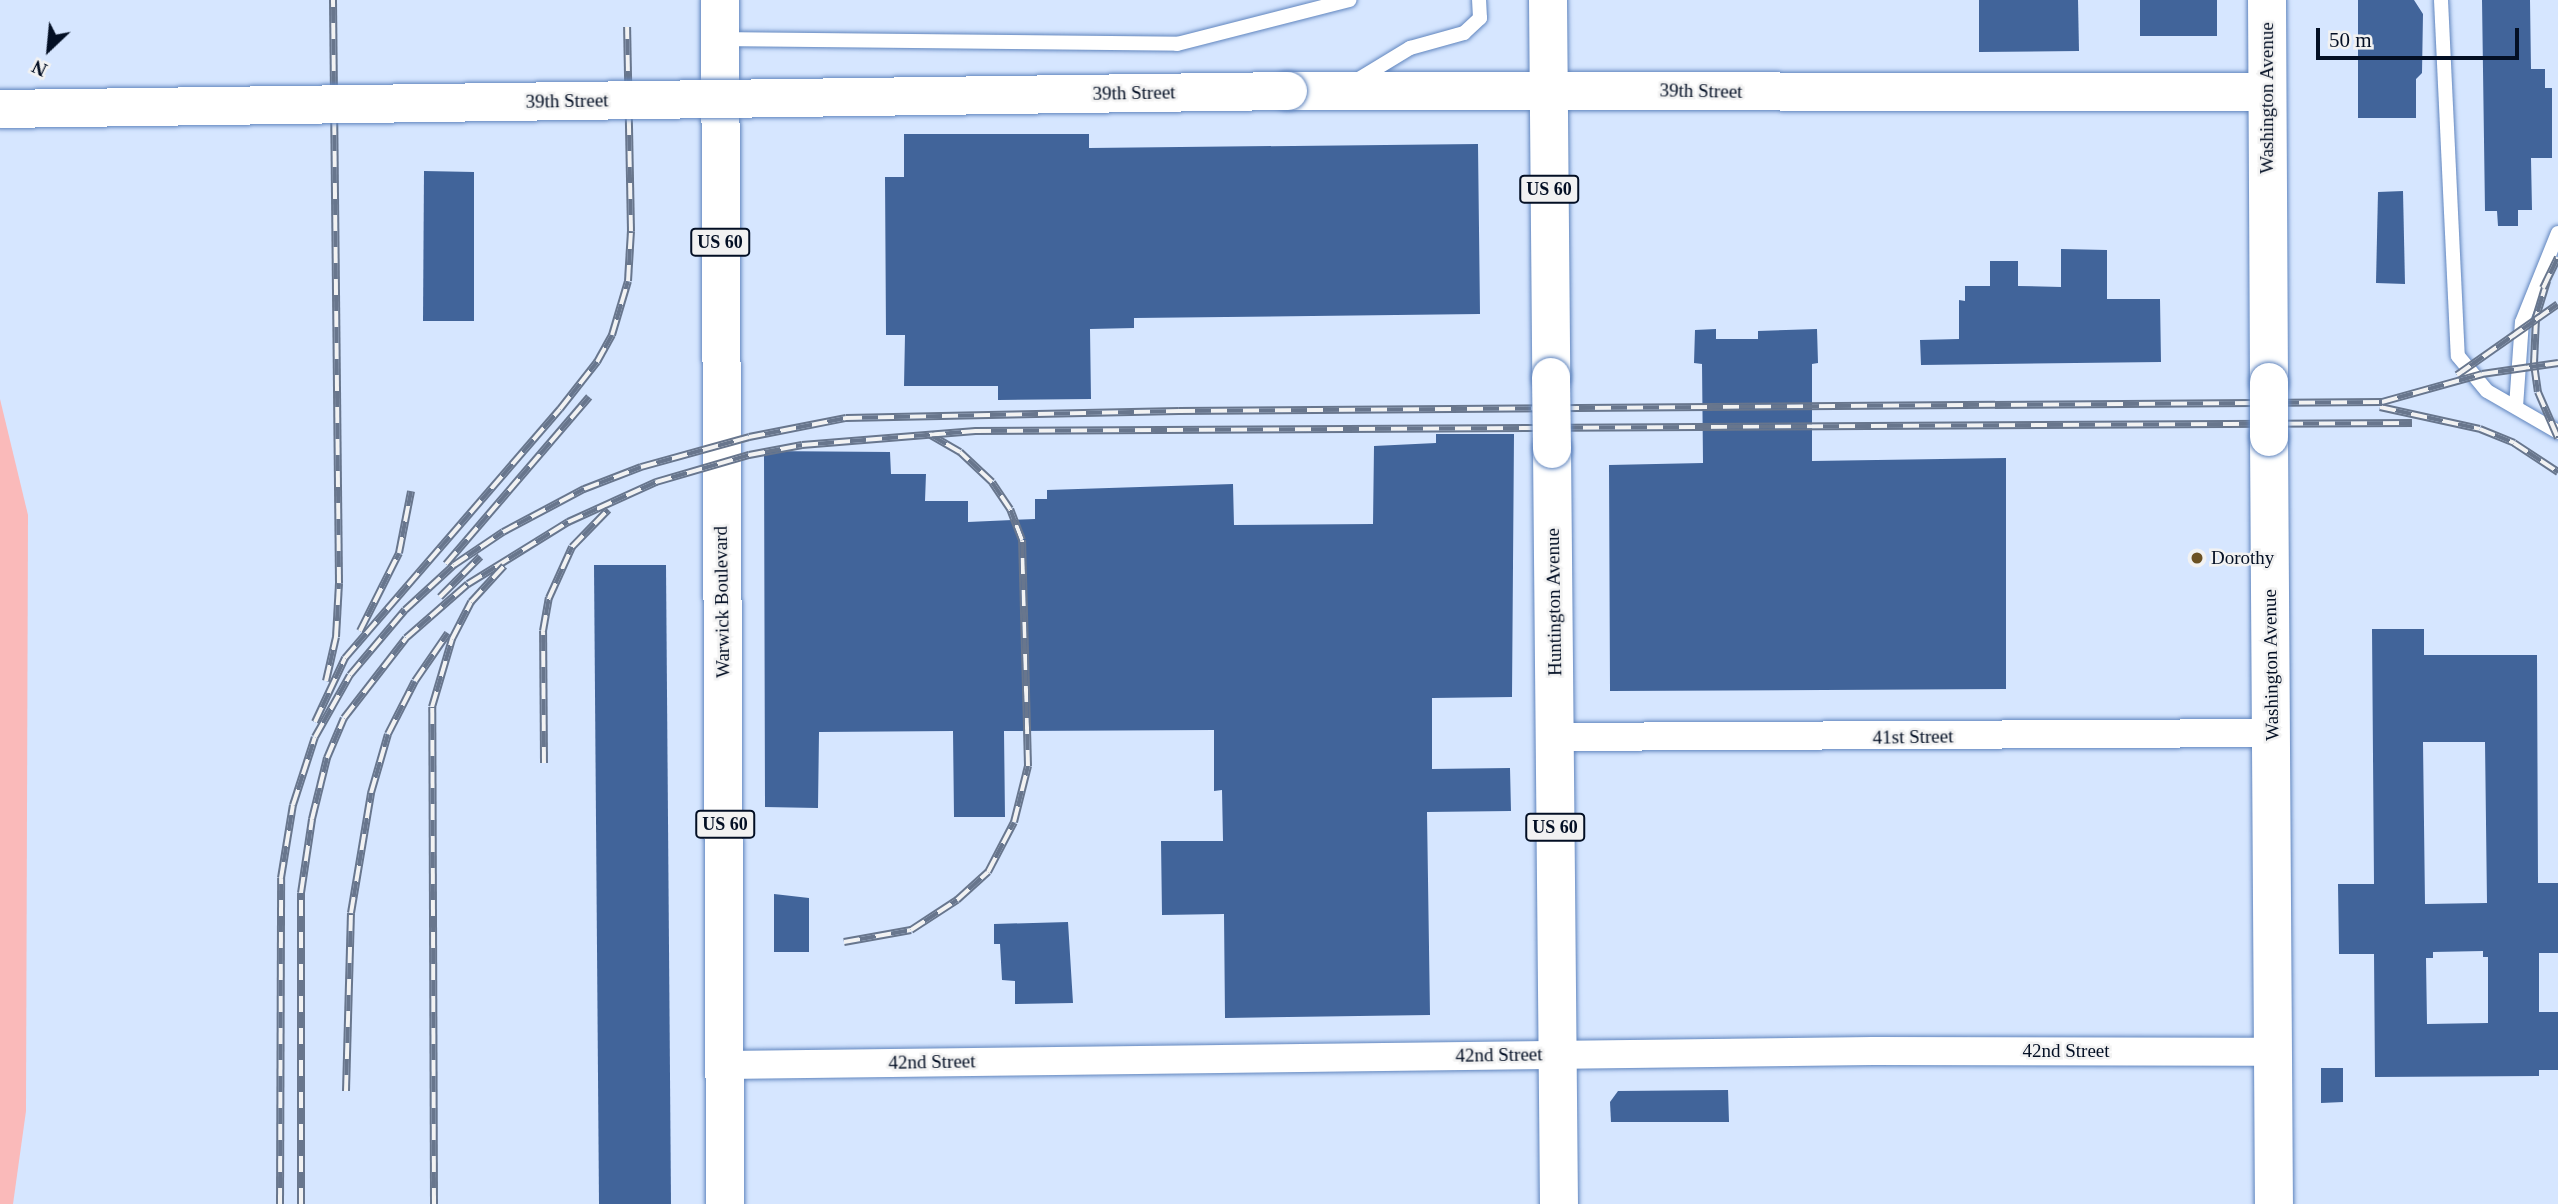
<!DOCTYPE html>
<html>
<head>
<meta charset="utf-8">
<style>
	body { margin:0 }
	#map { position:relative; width:2558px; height:1204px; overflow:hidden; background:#d6e6ff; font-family:Georgia,serif }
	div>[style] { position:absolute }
	.green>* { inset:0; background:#fababa }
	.building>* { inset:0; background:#41649a }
	.roads { filter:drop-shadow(0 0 2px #6085be) drop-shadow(0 0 2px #6085be) }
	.lane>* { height:14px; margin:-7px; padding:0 7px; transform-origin:7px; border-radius:7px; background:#fff }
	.street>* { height:28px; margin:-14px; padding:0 14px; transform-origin:14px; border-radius:14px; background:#fff }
	.secondary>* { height:38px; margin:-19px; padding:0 19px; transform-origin:19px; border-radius:19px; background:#fff }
	.primary>* { height:38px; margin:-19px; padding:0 19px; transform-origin:19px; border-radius:19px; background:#fff }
	.rail>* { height:8px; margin-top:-4px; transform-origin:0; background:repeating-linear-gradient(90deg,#f2f2f2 0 16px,#68768d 0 32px); box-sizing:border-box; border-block:2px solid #68768d }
	.bridges { filter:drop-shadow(0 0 2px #6085be) drop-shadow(0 0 2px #6085be) }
	.secondary-bridge>* { height:38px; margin:-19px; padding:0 19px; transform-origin:19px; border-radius:19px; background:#fff }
	.primary-bridge>* { height:38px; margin:-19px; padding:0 19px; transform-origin:19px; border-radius:19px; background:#fff }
	.dots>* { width:19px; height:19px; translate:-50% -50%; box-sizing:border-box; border:4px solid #f2f2f2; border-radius:50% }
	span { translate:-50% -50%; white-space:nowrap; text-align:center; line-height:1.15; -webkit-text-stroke:5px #f2f2f2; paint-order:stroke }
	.shield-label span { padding:2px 5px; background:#f2f2f2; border:2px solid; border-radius:5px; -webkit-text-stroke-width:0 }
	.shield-label { font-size:18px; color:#030f24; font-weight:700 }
	.street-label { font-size:19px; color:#030f24 }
	.poi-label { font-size:19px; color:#030f24 }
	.left { translate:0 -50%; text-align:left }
	.north { position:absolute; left:14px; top:14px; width:70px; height:70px; -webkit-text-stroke:5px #f2f2f2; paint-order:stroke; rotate:206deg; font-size:19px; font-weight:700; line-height:28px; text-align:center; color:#030f24 }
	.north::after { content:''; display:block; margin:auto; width:24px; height:32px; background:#030f24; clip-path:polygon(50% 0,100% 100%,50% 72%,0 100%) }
	.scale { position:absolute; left:2316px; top:28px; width:203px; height:32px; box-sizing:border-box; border:4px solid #030f24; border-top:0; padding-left:9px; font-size:21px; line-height:24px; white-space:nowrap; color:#030f24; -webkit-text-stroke:5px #f2f2f2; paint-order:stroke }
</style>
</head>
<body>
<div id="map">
	<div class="green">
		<i style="clip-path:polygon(0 399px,28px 515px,26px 1111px,13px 1204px,0 1204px)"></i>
	</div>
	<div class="building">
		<i style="clip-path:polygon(1979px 0,2078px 0,2079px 51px,1979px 52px)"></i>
		<i style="clip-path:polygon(2140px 0,2217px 0,2217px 36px,2140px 36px)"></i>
		<i style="clip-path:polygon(2358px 0,2414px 0,2423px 14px,2422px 73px,2416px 79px,2416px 118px,2358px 118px)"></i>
		<i style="clip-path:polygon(2482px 0,2530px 0,2531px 69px,2545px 69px,2545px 88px,2552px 88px,2552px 158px,2531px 158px,2532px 210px,2518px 210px,2518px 226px,2498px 226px,2497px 211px,2485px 211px)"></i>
		<i style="clip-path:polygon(904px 134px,1089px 134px,1089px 148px,1478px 144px,1480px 314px,1134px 318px,1134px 328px,1090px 329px,1091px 399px,998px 400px,998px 386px,904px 386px,905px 335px,886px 335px,885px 177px,904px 177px)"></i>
		<i style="clip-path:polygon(424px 171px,474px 172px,474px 321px,423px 321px)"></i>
		<i style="clip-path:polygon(2403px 191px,2405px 284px,2376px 283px,2378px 192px)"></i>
		<i style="clip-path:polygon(2061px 249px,2107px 250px,2107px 299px,2160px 299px,2161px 362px,1921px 365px,1920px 340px,1959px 339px,1959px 300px,1965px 301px,1965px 286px,1990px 286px,1990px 261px,2018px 261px,2018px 286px,2061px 287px)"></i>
		<i style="clip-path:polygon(1716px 329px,1716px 339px,1758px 339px,1758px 331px,1817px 329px,1818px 363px,1812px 364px,1812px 461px,2006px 458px,2006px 689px,1610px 691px,1609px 465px,1703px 463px,1702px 364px,1694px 363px,1695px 330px)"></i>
		<i style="clip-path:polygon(1436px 434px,1514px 434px,1512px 697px,1432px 698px,1432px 769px,1510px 768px,1511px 811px,1427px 812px,1430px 1015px,1225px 1018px,1224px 914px,1162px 915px,1161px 841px,1223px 841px,1222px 790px,1214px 791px,1214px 730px,1004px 731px,1005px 817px,954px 817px,953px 731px,819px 732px,818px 808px,765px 807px,764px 451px,890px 452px,891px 474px,926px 474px,925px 501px,968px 501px,968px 522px,1035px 519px,1035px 499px,1047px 499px,1047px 490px,1233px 484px,1234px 525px,1373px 524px,1374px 446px,1436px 443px)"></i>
		<i style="clip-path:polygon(594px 565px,666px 565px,671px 1204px,599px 1204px)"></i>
		<i style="clip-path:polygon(evenodd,2372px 629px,2424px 629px,2424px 655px,2537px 655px,2538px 883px,2558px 883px,2558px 953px,2539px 953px,2539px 1012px,2558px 1012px,2558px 1070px,2539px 1070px,2539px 1076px,2375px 1077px,2374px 954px,2339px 954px,2338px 884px,2374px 884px,2372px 629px,2423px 742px,2485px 742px,2487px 903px,2425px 904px,2423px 742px,2372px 629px,2483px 951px,2483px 957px,2488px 957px,2488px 1023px,2427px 1024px,2426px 958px,2433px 958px,2433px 952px,2483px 951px)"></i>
		<i style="clip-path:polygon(774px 894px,809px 898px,809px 952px,774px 952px)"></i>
		<i style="clip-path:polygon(1068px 922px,1073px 1003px,1015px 1004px,1015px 981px,1002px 980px,1000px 944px,994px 944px,994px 924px)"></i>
		<i style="clip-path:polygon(2321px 1068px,2343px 1068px,2343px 1102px,2321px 1103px)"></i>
		<i style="clip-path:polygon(1728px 1090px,1729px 1122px,1611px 1122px,1610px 1102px,1618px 1091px)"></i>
	</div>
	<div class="roads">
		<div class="lane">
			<i style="left:2441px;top:0;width:356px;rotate:87.3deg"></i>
			<i style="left:2458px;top:356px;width:45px;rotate:50.4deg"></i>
			<i style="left:2487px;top:391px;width:82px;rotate:30deg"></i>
			<i style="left:722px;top:39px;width:455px;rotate:0.6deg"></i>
			<i style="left:1177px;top:44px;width:178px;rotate:-14.3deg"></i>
			<i style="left:1354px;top:82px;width:66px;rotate:-31.3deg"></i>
			<i style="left:1410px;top:48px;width:56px;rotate:-15.5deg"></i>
			<i style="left:1464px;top:33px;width:22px;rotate:-43deg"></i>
			<i style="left:1480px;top:18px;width:18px;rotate:-93deg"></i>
			<i style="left:2516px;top:407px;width:85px;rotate:-86deg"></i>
			<i style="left:2522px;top:322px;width:96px;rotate:-68deg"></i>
		</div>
		<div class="street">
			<i style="left:1555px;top:737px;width:717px;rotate:-0.32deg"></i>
			<i style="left:725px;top:1065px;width:1148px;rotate:-0.7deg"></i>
			<i style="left:1873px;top:1051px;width:400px;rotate:0.1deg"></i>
		</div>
		<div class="secondary">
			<i style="left:2267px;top:0;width:382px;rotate:89.7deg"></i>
			<i style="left:1288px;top:91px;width:979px;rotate:0.06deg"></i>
			<i style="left:2269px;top:437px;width:767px;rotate:89.63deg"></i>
		</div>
		<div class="primary">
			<i style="left:720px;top:0;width:1204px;rotate:89.76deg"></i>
			<i style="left:1548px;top:0;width:377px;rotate:89.5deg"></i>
			<i style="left:1552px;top:449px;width:755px;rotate:89.47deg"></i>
		</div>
	</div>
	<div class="rail">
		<i style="left:2547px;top:281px;width:39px;rotate:107deg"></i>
		<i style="left:2536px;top:318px;width:46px;rotate:92.5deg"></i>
		<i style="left:2534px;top:364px;width:28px;rotate:82deg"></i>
		<i style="left:2538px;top:392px;width:50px;rotate:66.5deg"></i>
		<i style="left:2543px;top:288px;width:34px;rotate:-64deg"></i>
		<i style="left:2457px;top:375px;width:123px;rotate:-35.1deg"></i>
		<i style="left:2380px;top:407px;width:102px;rotate:12.4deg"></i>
		<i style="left:2480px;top:429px;width:37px;rotate:22deg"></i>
		<i style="left:2514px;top:443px;width:53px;rotate:33.4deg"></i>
		<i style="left:446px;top:564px;width:220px;rotate:-49.4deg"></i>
		<i style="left:440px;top:597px;width:57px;rotate:-45deg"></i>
		<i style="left:360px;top:631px;width:87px;rotate:-63.4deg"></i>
		<i style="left:399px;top:553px;width:63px;rotate:-79deg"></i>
		<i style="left:326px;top:681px;width:45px;rotate:-77.2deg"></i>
		<i style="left:336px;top:637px;width:54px;rotate:-86.8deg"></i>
		<i style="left:339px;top:583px;width:583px;rotate:-90.59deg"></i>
		<i style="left:315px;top:722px;width:71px;rotate:-64.9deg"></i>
		<i style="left:345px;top:658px;width:329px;rotate:-49.2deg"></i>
		<i style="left:560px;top:409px;width:60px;rotate:-51.8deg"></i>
		<i style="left:597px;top:362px;width:31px;rotate:-61deg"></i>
		<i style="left:612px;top:335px;width:56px;rotate:-73.5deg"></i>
		<i style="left:628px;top:281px;width:50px;rotate:-86.6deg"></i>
		<i style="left:631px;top:231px;width:204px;rotate:-91.1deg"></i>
		<i style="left:544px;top:763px;width:132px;rotate:-90.4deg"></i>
		<i style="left:543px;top:631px;width:34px;rotate:-80deg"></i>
		<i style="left:549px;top:598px;width:56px;rotate:-65.7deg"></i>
		<i style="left:572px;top:547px;width:52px;rotate:-45.8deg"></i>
		<i style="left:844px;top:942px;width:68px;rotate:-10.2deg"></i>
		<i style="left:911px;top:930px;width:55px;rotate:-33.1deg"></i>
		<i style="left:957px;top:900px;width:42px;rotate:-42.1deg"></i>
		<i style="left:988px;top:872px;width:56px;rotate:-62.5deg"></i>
		<i style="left:1014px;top:822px;width:58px;rotate:-76deg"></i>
		<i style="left:1028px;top:766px;width:226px;rotate:-91.5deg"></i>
		<i style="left:1022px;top:540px;width:33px;rotate:-111deg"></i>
		<i style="left:1010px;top:509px;width:32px;rotate:-124deg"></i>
		<i style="left:992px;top:482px;width:44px;rotate:-136.8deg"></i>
		<i style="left:960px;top:452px;width:34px;rotate:-150deg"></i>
		<i style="left:346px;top:1091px;width:178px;rotate:-88.4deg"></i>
		<i style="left:351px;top:913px;width:122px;rotate:-80.5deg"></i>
		<i style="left:371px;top:793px;width:61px;rotate:-73.9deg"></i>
		<i style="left:388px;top:734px;width:59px;rotate:-63deg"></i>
		<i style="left:415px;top:681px;width:58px;rotate:-55.5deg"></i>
		<i style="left:280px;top:1204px;width:326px;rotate:-89.8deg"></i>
		<i style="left:281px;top:878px;width:74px;rotate:-80.7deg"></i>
		<i style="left:293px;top:805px;width:71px;rotate:-72.1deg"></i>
		<i style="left:315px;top:737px;width:71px;rotate:-60.6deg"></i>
		<i style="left:350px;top:675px;width:85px;rotate:-49.8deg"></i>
		<i style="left:405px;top:610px;width:67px;rotate:-42.6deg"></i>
		<i style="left:454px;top:565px;width:59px;rotate:-34deg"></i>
		<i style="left:503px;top:532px;width:92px;rotate:-28deg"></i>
		<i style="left:584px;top:489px;width:61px;rotate:-21.1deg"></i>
		<i style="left:641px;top:467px;width:112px;rotate:-15.5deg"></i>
		<i style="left:749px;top:437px;width:99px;rotate:-11.1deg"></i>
		<i style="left:846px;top:418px;width:333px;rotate:-1.2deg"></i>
		<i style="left:1179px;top:411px;width:1203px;rotate:-0.43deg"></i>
		<i style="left:2382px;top:402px;width:104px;rotate:-15.6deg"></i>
		<i style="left:2482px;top:374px;width:77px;rotate:-8.2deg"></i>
		<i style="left:301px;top:1204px;width:311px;rotate:-90deg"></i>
		<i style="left:301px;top:893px;width:75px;rotate:-81.5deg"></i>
		<i style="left:312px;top:819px;width:63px;rotate:-76.2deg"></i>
		<i style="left:327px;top:758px;width:43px;rotate:-67deg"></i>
		<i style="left:344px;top:718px;width:101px;rotate:-52.2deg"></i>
		<i style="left:406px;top:638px;width:82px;rotate:-41.1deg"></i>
		<i style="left:468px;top:584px;width:118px;rotate:-31.8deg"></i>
		<i style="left:568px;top:522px;width:97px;rotate:-24.4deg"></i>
		<i style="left:656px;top:482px;width:97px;rotate:-16.2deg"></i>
		<i style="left:749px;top:455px;width:54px;rotate:-10.7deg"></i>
		<i style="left:802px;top:445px;width:174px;rotate:-4.6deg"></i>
		<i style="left:975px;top:431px;width:1437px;rotate:-0.32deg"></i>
		<i style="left:434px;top:1204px;width:497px;rotate:-90.2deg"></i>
		<i style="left:432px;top:707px;width:71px;rotate:-73.6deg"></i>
		<i style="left:452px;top:639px;width:42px;rotate:-62.8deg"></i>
		<i style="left:471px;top:602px;width:49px;rotate:-47.5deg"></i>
	</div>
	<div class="bridges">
		<div class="secondary-bridge">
			<i style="left:0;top:109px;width:1288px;rotate:-0.8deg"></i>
			<i style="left:2269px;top:382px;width:55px;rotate:90deg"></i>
		</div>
		<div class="primary-bridge">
			<i style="left:1551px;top:377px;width:72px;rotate:89.2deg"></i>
		</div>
	</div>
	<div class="dots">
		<i style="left:2197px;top:558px;background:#6b5123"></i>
	</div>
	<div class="shield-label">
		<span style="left:1549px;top:189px">US 60</span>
		<span style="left:720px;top:242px">US 60</span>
		<span style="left:725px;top:824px">US 60</span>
		<span style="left:1555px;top:827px">US 60</span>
	</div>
	<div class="street-label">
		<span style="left:1701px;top:91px;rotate:1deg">39th Street</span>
		<span style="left:1134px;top:93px;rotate:-1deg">39th Street</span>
		<span style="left:2267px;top:98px;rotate:-90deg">Washington Avenue</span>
		<span style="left:567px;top:101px;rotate:-1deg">39th Street</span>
		<span style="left:722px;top:602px;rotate:-91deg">Warwick Boulevard</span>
		<span style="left:1554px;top:602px;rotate:-91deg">Huntington Avenue</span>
		<span style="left:2271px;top:665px;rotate:-91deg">Washington Avenue</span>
		<span style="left:1913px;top:737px;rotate:-1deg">41st Street</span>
		<span style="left:2066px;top:1051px">42nd Street</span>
		<span style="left:1499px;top:1055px;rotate:-1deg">42nd Street</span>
		<span style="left:932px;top:1062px;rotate:-1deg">42nd Street</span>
	</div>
	<div class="poi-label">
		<span class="left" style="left:2211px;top:558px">Dorothy</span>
	</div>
	<div class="north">N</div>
	<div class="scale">50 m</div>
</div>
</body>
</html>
